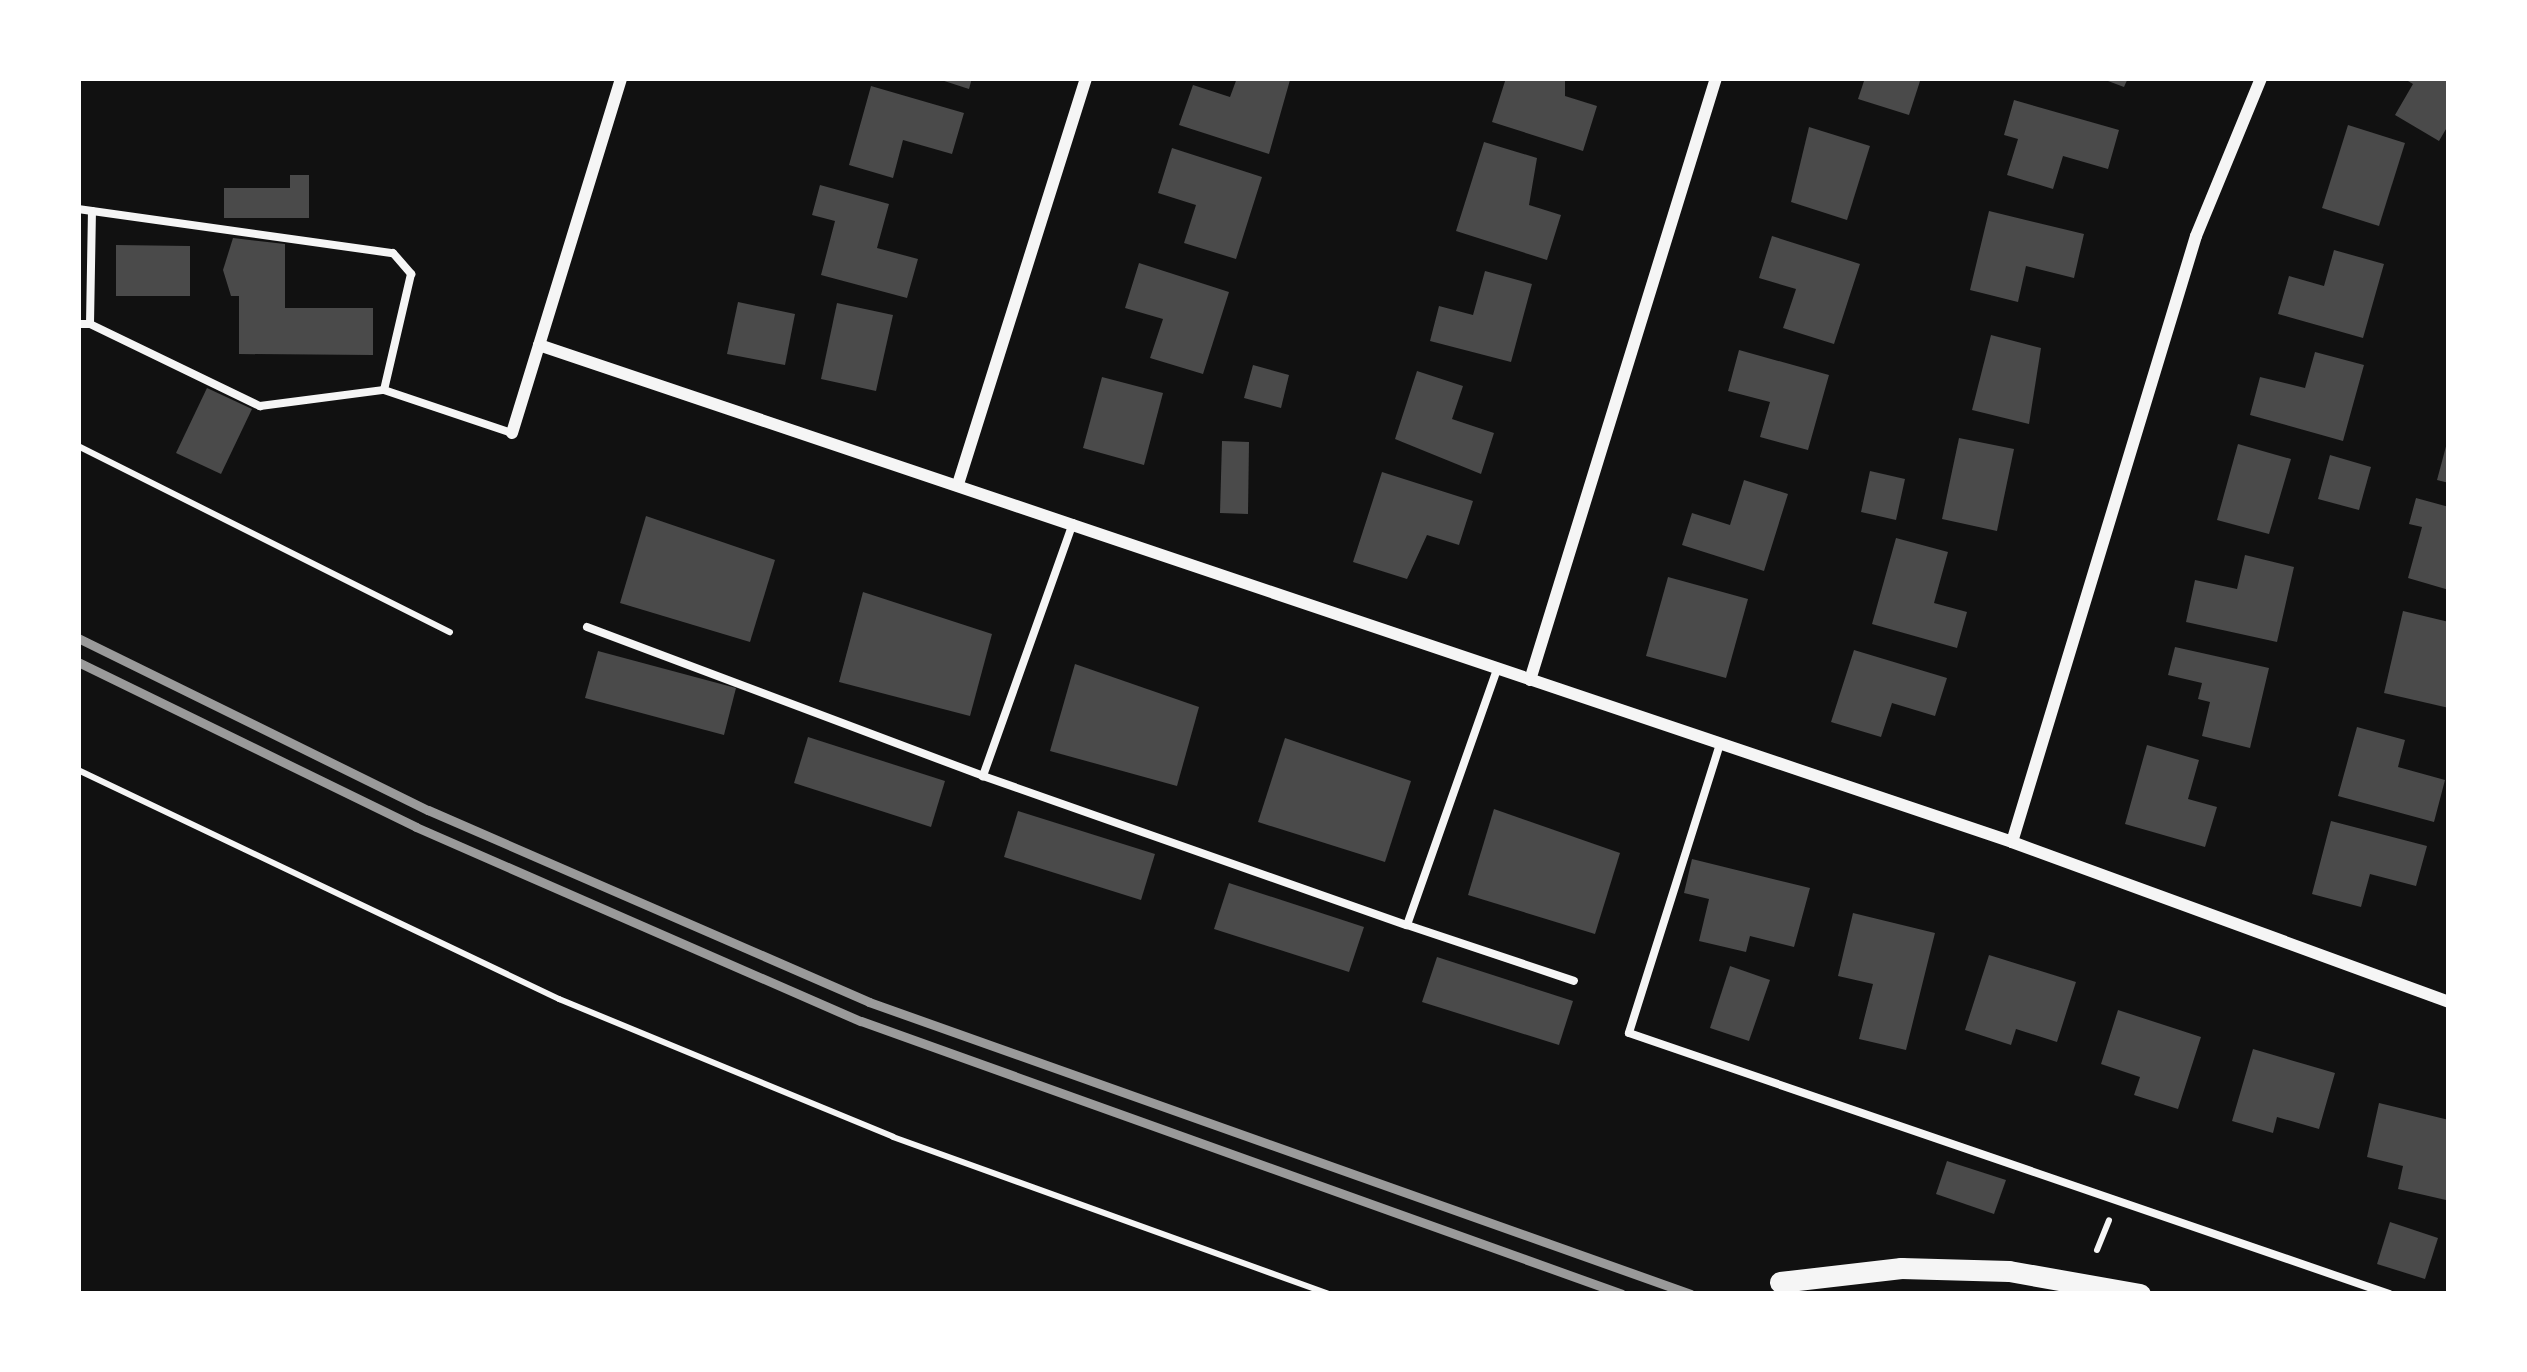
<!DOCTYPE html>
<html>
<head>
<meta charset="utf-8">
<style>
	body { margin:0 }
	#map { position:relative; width:2527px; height:1372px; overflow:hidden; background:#111; font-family:"Titillium Web",sans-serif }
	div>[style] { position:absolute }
	.building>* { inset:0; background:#4a4a4a }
	.path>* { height:6px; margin:-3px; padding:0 3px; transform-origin:3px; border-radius:3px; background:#f5f5f5 }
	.service>* { height:8px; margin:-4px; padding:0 4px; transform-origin:4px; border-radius:4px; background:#f5f5f5 }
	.minor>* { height:12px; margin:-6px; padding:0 6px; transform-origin:6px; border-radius:6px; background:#f5f5f5 }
	.secondary>* { height:21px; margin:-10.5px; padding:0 10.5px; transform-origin:10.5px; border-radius:10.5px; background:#f5f5f5 }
	.rail>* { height:9px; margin:-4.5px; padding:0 4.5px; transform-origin:4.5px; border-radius:4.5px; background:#9a9a9a }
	span { translate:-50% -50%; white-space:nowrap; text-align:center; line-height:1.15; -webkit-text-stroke:9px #fff; paint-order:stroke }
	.frame { position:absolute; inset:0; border:81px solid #fff; pointer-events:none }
</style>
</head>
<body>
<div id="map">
	<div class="building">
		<i style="clip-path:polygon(935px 78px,972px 78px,969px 89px)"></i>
		<i style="clip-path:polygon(1237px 78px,1290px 80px,1269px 154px,1179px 125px,1193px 85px,1230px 97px)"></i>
		<i style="clip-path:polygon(1506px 78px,1565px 78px,1565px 96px,1597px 106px,1583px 151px,1492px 122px)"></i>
		<i style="clip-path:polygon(1865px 78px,1921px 78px,1909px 115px,1858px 99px)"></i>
		<i style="clip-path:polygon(2100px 78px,2128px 78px,2124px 87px)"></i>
		<i style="clip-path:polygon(2403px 78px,2449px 78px,2449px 124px,2439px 141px,2395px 115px,2413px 84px)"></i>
		<i style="clip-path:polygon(871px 86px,964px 113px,952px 154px,903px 140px,893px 178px,849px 165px)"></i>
		<i style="clip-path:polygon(2014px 100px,2119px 130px,2108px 169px,2063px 156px,2053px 189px,2007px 175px,2018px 139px,2004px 135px)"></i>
		<i style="clip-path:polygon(2348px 125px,2405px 143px,2379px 226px,2322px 208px)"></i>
		<i style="clip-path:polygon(1809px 127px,1870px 146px,1847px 220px,1791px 202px)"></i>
		<i style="clip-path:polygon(1484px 142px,1537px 158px,1529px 205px,1561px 215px,1547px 260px,1456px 231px)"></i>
		<i style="clip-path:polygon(1172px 148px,1262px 177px,1236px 259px,1184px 243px,1196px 205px,1158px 193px)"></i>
		<i style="clip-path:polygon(290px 175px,309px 175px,309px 218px,224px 218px,224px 188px,290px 188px)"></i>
		<i style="clip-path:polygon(820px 185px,889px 204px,877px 248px,918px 259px,907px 298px,821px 275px,835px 221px,812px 215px)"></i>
		<i style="clip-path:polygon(1989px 211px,2084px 234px,2074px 278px,2026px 266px,2018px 302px,1970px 290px)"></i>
		<i style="clip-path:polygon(1772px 236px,1860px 264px,1834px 344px,1783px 328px,1796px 289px,1759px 278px)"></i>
		<i style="clip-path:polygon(233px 238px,285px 244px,285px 308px,373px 308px,373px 355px,239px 354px,239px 296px,231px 296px,223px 270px)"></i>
		<i style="clip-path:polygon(116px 245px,190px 246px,190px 296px,116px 296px)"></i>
		<i style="clip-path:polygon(2334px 250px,2384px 264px,2363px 338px,2278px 314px,2289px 276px,2324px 286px)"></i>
		<i style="clip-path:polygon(1139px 263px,1229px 292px,1203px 374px,1150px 358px,1163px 319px,1125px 308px)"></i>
		<i style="clip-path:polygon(1485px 271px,1532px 284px,1511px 362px,1430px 341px,1439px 306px,1473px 315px)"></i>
		<i style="clip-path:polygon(738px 302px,795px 314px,785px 365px,727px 354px)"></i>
		<i style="clip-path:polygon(837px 303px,893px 315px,876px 391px,821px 379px)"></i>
		<i style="clip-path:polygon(1991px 335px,2041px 348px,2029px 424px,1972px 410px)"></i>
		<i style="clip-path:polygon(1739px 350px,1829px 375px,1808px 450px,1760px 437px,1770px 402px,1728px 391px)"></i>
		<i style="clip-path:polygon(2315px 352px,2364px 365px,2343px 441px,2250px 415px,2260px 377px,2305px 388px)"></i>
		<i style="clip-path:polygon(1253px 365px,1289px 375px,1281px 408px,1244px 398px)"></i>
		<i style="clip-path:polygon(1417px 371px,1463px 386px,1452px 419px,1494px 433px,1481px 474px,1395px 439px)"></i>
		<i style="clip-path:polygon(1102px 377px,1163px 393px,1144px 465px,1083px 448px)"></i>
		<i style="clip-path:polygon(207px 388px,252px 409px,221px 474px,176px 453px)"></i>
		<i style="clip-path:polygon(1959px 438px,2014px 449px,1997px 531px,1942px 519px)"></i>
		<i style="clip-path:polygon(2448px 439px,2449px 439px,2449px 483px,2437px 480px)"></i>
		<i style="clip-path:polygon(1222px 441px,1249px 442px,1248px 514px,1220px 513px)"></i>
		<i style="clip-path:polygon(2238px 444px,2291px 459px,2269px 534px,2217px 520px)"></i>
		<i style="clip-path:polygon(2330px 455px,2371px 467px,2359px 510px,2318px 499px)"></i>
		<i style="clip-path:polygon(1870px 471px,1905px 479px,1896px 520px,1861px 512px)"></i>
		<i style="clip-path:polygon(1382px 472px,1473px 501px,1459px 545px,1427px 535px,1407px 579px,1353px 562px)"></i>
		<i style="clip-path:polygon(1744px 480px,1788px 494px,1764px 571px,1682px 545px,1692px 513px,1730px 525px)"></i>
		<i style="clip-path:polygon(2416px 498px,2449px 507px,2449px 590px,2408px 578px,2422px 527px,2409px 524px)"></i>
		<i style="clip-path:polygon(646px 516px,775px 560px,750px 642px,620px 603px)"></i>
		<i style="clip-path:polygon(1896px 538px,1948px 552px,1934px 603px,1967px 612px,1957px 648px,1872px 624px)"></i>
		<i style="clip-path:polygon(2245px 555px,2294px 567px,2277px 642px,2186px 622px,2195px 580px,2237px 589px)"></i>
		<i style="clip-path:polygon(1668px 577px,1748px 599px,1726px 678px,1646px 656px)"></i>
		<i style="clip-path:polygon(863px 592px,992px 634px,970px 716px,839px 682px)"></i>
		<i style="clip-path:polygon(2403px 611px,2449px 622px,2449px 708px,2384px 693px)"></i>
		<i style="clip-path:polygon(2175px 647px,2269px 668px,2250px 748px,2202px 736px,2210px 702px,2198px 699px,2202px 683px,2168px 675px)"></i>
		<i style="clip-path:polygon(1854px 650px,1947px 678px,1935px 716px,1892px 703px,1881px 737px,1831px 722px)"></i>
		<i style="clip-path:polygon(598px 651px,736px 688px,724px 735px,585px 698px)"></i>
		<i style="clip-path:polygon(1075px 664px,1199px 707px,1177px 786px,1050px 751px)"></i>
		<i style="clip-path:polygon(2357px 727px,2405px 740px,2398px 767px,2445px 780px,2434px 822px,2338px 796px)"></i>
		<i style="clip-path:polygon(808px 737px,945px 781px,931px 827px,794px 783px)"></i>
		<i style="clip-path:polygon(1285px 738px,1411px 781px,1385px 862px,1258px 822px)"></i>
		<i style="clip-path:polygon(2147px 745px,2199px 760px,2188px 799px,2217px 807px,2205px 847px,2125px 824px)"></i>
		<i style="clip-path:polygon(1494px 809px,1620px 853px,1595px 934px,1468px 895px)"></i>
		<i style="clip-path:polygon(1018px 811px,1155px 854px,1141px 900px,1004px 857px)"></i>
		<i style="clip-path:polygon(2331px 821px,2427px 846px,2416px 886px,2370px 874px,2361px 907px,2312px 894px)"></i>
		<i style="clip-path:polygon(1692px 859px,1810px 888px,1794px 947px,1750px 936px,1746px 952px,1699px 941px,1709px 899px,1684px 893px)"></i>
		<i style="clip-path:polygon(1229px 883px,1364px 927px,1349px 972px,1214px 929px)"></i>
		<i style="clip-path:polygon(1853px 913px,1935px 933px,1906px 1050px,1859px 1039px,1873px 984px,1838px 976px)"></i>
		<i style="clip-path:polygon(1989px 955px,2076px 982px,2057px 1042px,2016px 1029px,2011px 1045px,1965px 1030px)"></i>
		<i style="clip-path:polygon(1437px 957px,1573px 1001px,1559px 1045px,1422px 1002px)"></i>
		<i style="clip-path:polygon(1730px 966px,1770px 980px,1749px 1041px,1710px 1028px)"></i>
		<i style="clip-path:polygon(2118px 1010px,2201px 1037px,2178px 1109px,2134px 1095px,2140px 1077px,2101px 1064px)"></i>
		<i style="clip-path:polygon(2253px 1049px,2335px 1073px,2319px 1129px,2277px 1117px,2273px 1133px,2232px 1121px)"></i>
		<i style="clip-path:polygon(2379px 1103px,2449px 1120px,2446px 1200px,2398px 1189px,2403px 1166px,2367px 1157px)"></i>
		<i style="clip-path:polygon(1947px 1161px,2006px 1180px,1994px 1214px,1936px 1194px)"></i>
		<i style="clip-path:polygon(2390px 1222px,2438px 1238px,2425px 1279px,2377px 1264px)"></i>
	</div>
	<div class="path">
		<i style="left:78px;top:446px;width:416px;rotate:26.6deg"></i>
		<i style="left:78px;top:770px;width:533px;rotate:25.46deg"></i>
		<i style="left:559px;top:999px;width:361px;rotate:22.4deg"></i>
		<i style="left:893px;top:1137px;width:462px;rotate:19.8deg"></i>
		<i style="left:2097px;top:1250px;width:32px;rotate:-68deg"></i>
	</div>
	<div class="service">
		<i style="left:78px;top:209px;width:318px;rotate:8deg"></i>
		<i style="left:393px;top:253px;width:28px;rotate:49deg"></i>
		<i style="left:411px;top:274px;width:119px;rotate:103.1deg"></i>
		<i style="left:78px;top:324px;width:12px"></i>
		<i style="left:90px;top:324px;width:113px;rotate:-89deg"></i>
		<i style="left:90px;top:324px;width:189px;rotate:25.8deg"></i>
		<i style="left:260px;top:406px;width:125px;rotate:-7.4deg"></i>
		<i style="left:384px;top:390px;width:135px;rotate:18.6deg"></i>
		<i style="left:1073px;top:523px;width:269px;rotate:109.6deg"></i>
		<i style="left:983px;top:776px;width:449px;rotate:19.4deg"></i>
		<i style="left:1407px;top:925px;width:271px;rotate:-70.6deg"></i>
		<i style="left:587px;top:627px;width:423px;rotate:20.6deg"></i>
		<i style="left:1720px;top:744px;width:303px;rotate:107.5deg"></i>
		<i style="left:1629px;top:1033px;width:804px;rotate:18.95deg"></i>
		<i style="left:1407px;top:925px;width:176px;rotate:18.5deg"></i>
	</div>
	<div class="minor">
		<i style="left:539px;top:345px;width:1555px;rotate:18.64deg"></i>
		<i style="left:2012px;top:842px;width:465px;rotate:20.1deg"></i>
		<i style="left:512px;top:433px;width:371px;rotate:-72.9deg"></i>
		<i style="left:959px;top:481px;width:423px;rotate:-72.5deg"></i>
		<i style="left:1530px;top:680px;width:630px;rotate:-72.83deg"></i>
		<i style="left:2012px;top:842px;width:633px;rotate:-73.11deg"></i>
		<i style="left:2196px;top:236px;width:171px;rotate:-67.6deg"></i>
	</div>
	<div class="secondary">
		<i style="left:1780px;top:1282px;width:122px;rotate:-6.6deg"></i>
		<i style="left:1901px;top:1268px;width:108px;rotate:1.6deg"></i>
		<i style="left:2009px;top:1271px;width:133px;rotate:10deg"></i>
	</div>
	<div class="rail">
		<i style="left:78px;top:638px;width:390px;rotate:26.2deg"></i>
		<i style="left:428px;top:810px;width:481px;rotate:23.5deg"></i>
		<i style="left:869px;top:1002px;width:872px;rotate:19.56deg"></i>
		<i style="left:78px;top:662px;width:376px;rotate:26deg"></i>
		<i style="left:416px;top:827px;width:485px;rotate:23.6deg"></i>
		<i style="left:861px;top:1021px;width:808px;rotate:19.73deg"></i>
	</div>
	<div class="frame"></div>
</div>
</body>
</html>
